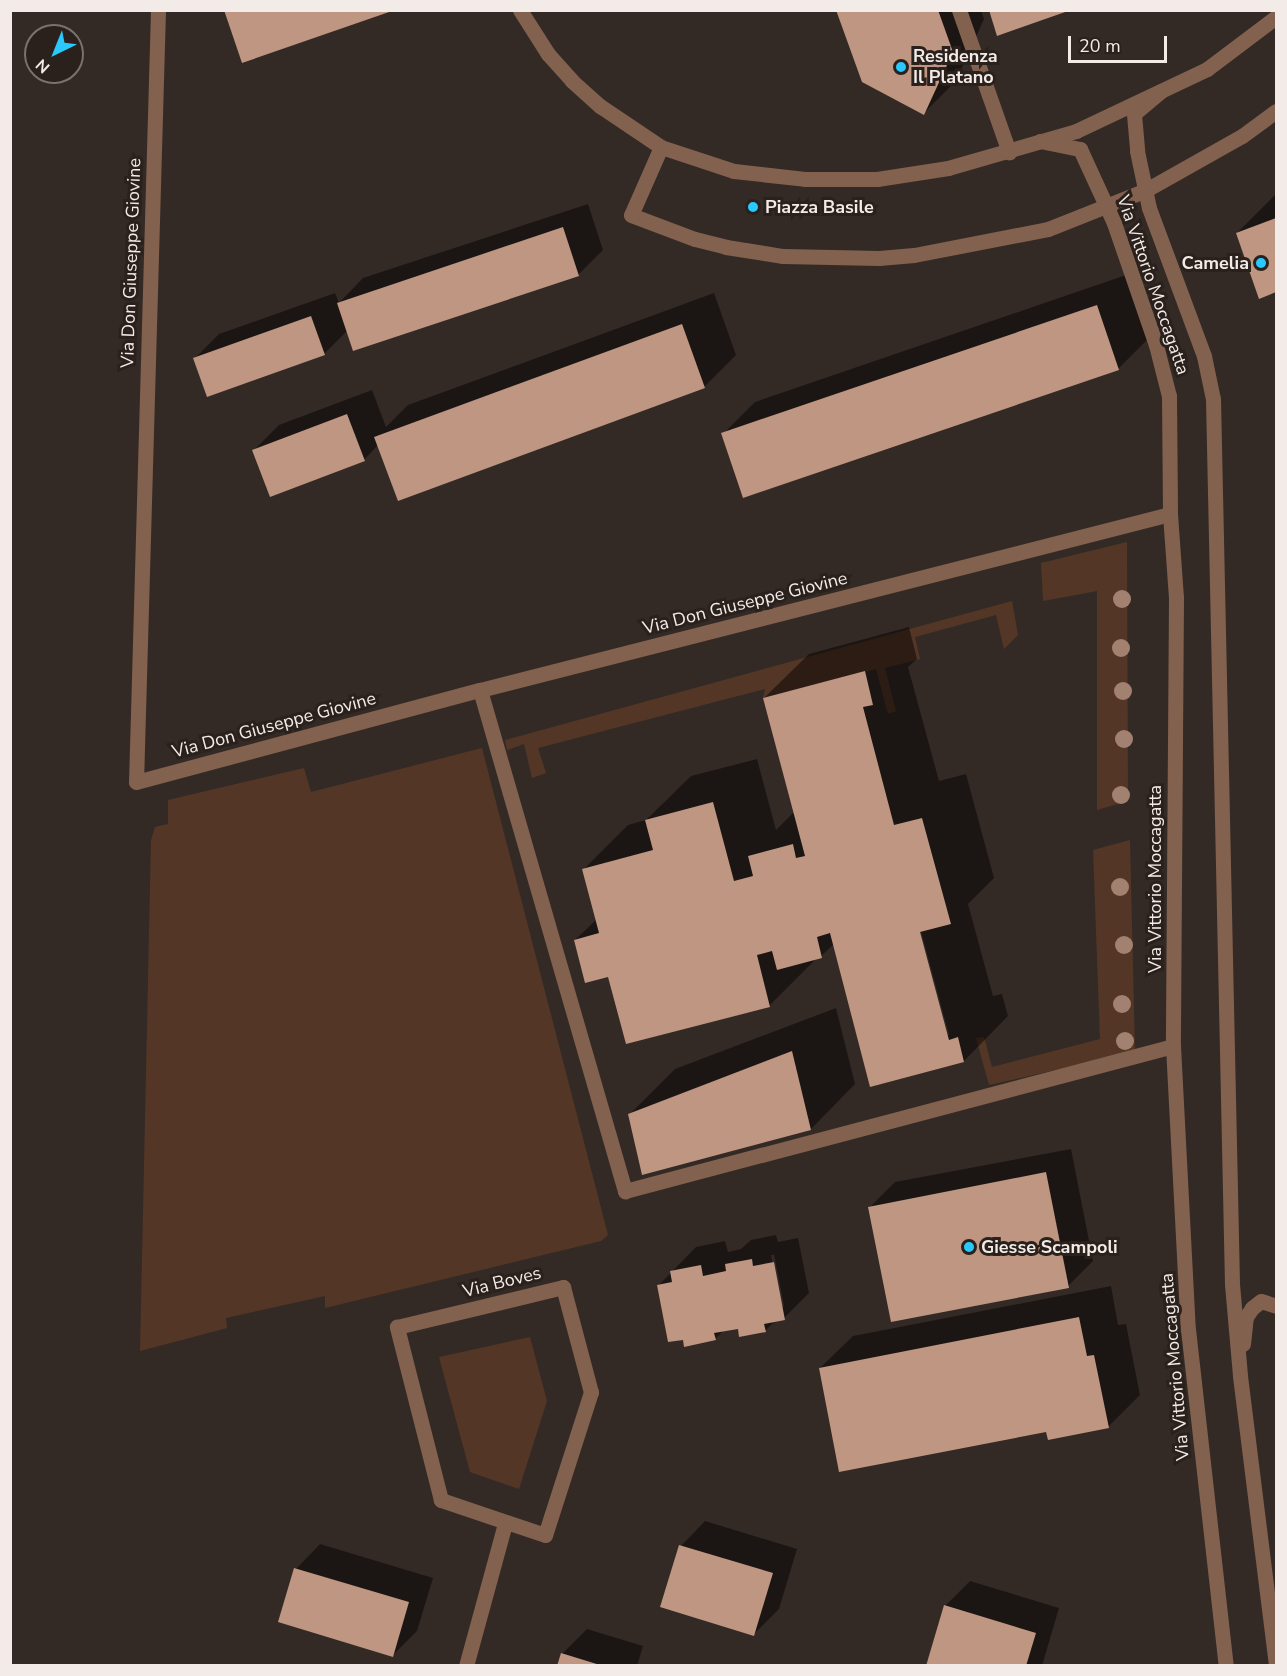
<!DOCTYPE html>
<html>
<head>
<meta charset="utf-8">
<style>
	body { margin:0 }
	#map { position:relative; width:1287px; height:1676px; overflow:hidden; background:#342a25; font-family:"Nunito Sans",sans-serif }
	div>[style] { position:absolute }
	.green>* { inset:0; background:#543626 }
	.shadow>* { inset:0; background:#0007 }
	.building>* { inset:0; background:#be9682 }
	.minor>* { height:15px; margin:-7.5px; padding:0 7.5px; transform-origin:7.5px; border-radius:7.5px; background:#83614f }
	.trees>* { width:18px; height:18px; margin:-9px; border-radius:50%; background:#a28171 }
	.dots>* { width:16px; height:16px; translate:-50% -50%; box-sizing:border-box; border:3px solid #2a211c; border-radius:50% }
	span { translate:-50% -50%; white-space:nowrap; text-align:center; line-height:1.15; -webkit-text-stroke:6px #2a211c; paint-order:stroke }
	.poi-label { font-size:18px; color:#f2ebe8; font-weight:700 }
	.left { translate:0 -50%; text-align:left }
	.right { translate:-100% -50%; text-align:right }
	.street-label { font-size:18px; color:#f2ebe8 }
	.frame { position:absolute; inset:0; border:12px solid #f2ebe8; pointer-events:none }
	.north { position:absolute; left:24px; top:24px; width:60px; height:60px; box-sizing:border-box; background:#2a211c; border:2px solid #7a726e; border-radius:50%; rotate:223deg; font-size:16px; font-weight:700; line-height:24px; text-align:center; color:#f2ebe8 }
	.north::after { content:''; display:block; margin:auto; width:21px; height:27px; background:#29c8ff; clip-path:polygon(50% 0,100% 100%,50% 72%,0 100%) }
	.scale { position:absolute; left:1068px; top:36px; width:99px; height:27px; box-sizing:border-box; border:3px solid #f2ebe8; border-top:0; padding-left:8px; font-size:18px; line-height:21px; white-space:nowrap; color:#f2ebe8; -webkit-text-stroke:4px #2a211c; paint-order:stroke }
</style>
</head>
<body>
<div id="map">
	<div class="green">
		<i style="clip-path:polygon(1127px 542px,1128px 801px,1097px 810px,1097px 591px,1043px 601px,1041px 563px)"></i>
		<i style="clip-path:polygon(1012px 601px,1018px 635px,1004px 649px,996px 615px,915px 637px,920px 659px,885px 668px,896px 711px,888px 714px,876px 669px,763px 698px,765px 689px,538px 748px,546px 773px,532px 778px,524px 744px,507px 750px,505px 740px)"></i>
		<i style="clip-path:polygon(482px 748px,608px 1235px,601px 1241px,325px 1308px,325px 1296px,226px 1318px,227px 1328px,140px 1351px,151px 840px,155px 827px,168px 824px,168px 800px,304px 768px,311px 792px)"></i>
		<i style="clip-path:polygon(1130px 840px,1135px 1052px,989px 1085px,976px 1038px,984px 1037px,992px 1067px,1100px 1039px,1093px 850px)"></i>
		<i style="clip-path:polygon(530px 1337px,547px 1401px,519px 1489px,470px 1472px,439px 1357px)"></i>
	</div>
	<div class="shadow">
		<i style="clip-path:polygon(837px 10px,981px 10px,984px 19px,956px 81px,924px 113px)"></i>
		<i style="clip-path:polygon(1276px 194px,1276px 291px,1260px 297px,1237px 233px)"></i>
		<i style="clip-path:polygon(588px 204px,603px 250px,579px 274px,354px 349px,348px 330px,324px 354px,195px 358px,219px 334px,335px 293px,339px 303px,363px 278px)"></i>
		<i style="clip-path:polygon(1129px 274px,1150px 337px,1118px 369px,723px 434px,755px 402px)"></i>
		<i style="clip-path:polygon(714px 293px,736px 355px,704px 387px,378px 445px,364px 460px,254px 450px,279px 425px,372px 390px,386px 427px,408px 405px)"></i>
		<i style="clip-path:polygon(evenodd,909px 627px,917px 659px,908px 667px,939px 781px,966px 774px,994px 878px,968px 904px,993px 996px,1002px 994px,1008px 1016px,964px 1061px,834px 944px,821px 956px,813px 958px,814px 961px,770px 1005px,609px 975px,575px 940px,597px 919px,584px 869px,628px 825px,646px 820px,691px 776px,757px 759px,776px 830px,795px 811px,764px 698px,809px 654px,909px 627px,919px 924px,949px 1035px,946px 1035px,916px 925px,919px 924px)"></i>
		<i style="clip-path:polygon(836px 1008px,855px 1084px,811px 1129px,643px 1173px,630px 1114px,675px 1069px)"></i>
		<i style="clip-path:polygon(1071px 1149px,1093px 1261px,1068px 1286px,870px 1207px,895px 1182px)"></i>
		<i style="clip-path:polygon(evenodd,776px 1235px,778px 1242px,798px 1238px,809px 1293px,784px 1318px,776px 1320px,765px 1331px,739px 1327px,724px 1330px,715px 1339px,659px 1285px,696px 1247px,725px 1241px,728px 1252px,741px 1249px,751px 1240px,776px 1235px,771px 1255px,774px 1255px,784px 1306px,781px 1308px,771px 1255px)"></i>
		<i style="clip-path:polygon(1111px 1286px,1118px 1325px,1126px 1324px,1140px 1395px,1108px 1427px,820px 1368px,853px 1336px)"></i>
		<i style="clip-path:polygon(705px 1521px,797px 1549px,779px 1609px,754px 1634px,681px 1546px)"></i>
		<i style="clip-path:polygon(320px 1544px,433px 1578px,417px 1631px,393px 1655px,296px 1569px)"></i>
		<i style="clip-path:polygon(970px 1581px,1059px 1608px,1042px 1666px,928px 1666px,945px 1606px)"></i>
		<i style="clip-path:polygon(587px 1629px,643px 1646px,637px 1666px,559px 1666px,562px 1654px)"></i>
	</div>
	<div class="building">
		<i style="clip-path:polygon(224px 10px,392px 10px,392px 11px,242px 63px)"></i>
		<i style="clip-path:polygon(836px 10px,938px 10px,953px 52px,924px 115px,862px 82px)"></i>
		<i style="clip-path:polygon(989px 10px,1068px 10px,1068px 11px,997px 36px)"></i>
		<i style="clip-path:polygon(1276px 218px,1276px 292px,1259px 299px,1236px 233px)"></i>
		<i style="clip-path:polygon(563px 227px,579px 276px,353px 351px,337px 303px)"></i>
		<i style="clip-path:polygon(1097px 305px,1119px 370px,743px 498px,721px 433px)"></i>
		<i style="clip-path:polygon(311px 316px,325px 355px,207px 397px,193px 358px)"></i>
		<i style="clip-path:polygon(682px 324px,705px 388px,398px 501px,374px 437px)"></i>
		<i style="clip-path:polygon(347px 414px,365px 461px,270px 497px,252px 450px)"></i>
		<i style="clip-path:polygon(865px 671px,873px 705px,863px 707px,894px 825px,922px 818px,951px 924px,920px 932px,949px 1040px,958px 1037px,964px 1062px,870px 1087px,830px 933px,817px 937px,822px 958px,777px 970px,772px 951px,757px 955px,770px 1007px,626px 1044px,608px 977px,585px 983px,574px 940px,599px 933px,582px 869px,653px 850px,645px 820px,713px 802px,734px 881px,753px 876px,748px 856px,793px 844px,796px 858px,805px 856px,763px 698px)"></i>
		<i style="clip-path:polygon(792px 1051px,811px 1130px,642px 1175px,628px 1114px)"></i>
		<i style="clip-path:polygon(1046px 1172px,1069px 1288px,891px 1322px,868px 1207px)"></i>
		<i style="clip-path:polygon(752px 1259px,753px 1266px,774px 1262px,785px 1320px,764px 1324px,766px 1332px,739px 1337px,738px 1329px,714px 1333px,716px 1340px,684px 1347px,683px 1340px,668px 1342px,657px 1285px,672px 1282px,670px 1271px,701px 1265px,703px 1276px,726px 1271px,725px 1264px)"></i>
		<i style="clip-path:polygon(1079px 1317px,1087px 1356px,1094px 1355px,1109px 1428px,1048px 1440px,1046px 1432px,839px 1472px,819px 1368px)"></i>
		<i style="clip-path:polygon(679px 1545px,773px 1573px,754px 1636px,660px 1607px)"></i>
		<i style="clip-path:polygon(294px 1568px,409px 1602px,393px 1657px,278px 1622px)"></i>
		<i style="clip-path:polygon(944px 1605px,1036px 1633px,1026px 1666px,926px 1666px)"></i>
		<i style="clip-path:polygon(561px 1653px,600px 1665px,600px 1666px,557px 1666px)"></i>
	</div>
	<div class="minor">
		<i style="left:158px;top:10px;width:772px;rotate:91.63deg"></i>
		<i style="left:136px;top:782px;width:356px;rotate:-15deg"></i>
		<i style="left:480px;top:690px;width:712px;rotate:-14.31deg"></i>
		<i style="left:520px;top:10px;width:52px;rotate:57.5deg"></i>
		<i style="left:548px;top:54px;width:36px;rotate:48deg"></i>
		<i style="left:572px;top:81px;width:38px;rotate:42deg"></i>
		<i style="left:600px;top:106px;width:73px;rotate:33.9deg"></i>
		<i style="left:661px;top:147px;width:77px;rotate:18.2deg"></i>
		<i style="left:734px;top:171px;width:71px;rotate:6.4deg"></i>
		<i style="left:805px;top:179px;width:72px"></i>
		<i style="left:877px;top:179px;width:72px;rotate:-8.8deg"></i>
		<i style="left:948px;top:168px;width:133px;rotate:-16.1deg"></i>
		<i style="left:1076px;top:131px;width:145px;rotate:-25.3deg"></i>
		<i style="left:1207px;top:69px;width:86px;rotate:-37deg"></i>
		<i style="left:959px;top:10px;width:151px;rotate:70.6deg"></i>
		<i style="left:1161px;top:91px;width:35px;rotate:140deg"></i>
		<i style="left:1134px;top:114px;width:37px;rotate:85deg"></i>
		<i style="left:1137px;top:151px;width:58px;rotate:78.1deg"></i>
		<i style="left:1149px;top:208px;width:158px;rotate:69.6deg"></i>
		<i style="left:1204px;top:356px;width:44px;rotate:78.2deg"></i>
		<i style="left:1213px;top:399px;width:885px;rotate:88.77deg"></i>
		<i style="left:1232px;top:1284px;width:92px;rotate:85deg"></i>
		<i style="left:1240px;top:1376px;width:292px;rotate:82.9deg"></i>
		<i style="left:1040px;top:141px;width:41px;rotate:11.3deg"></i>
		<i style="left:1080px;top:149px;width:81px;rotate:65.3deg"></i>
		<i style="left:1114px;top:223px;width:129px;rotate:71deg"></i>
		<i style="left:1156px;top:345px;width:53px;rotate:75.7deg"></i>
		<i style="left:1169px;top:396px;width:118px;rotate:89.5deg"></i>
		<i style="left:1170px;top:514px;width:84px;rotate:85.9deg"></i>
		<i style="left:1176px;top:598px;width:448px;rotate:90.4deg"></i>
		<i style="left:1173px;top:1046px;width:283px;rotate:87deg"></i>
		<i style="left:1188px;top:1329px;width:339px;rotate:83.6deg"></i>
		<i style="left:661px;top:147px;width:74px;rotate:113.8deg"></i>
		<i style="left:631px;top:215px;width:68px;rotate:20.6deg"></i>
		<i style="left:695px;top:239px;width:32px;rotate:14deg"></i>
		<i style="left:726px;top:247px;width:58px;rotate:9deg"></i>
		<i style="left:783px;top:256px;width:96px;rotate:1.2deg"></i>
		<i style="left:879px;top:258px;width:35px;rotate:-5deg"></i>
		<i style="left:914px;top:255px;width:136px;rotate:-11deg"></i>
		<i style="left:1048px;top:229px;width:105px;rotate:-21.7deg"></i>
		<i style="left:1146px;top:190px;width:110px;rotate:-29.4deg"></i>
		<i style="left:1242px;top:136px;width:42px;rotate:-36.3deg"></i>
		<i style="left:480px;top:690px;width:522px;rotate:73.86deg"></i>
		<i style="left:625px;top:1191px;width:567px;rotate:-14.82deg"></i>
		<i style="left:563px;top:1287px;width:109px;rotate:75.1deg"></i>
		<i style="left:591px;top:1392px;width:150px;rotate:107.8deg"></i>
		<i style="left:545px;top:1535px;width:110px;rotate:-161.4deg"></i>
		<i style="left:441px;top:1500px;width:179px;rotate:-104.3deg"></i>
		<i style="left:397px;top:1327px;width:171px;rotate:-13.5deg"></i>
		<i style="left:1243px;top:1344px;width:27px;rotate:-84deg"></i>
		<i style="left:1246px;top:1317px;width:11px;rotate:-56deg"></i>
		<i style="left:1252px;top:1308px;width:11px;rotate:-38deg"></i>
		<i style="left:1261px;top:1301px;width:16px;rotate:18deg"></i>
		<i style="left:466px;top:1666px;width:148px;rotate:-74.7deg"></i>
	</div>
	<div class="trees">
		<i style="left:1122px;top:599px"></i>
		<i style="left:1121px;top:648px"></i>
		<i style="left:1123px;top:691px"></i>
		<i style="left:1124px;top:739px"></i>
		<i style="left:1121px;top:795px"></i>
		<i style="left:1120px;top:887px"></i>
		<i style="left:1124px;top:945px"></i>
		<i style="left:1122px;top:1004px"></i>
		<i style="left:1125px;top:1041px"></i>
	</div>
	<div class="dots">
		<i style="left:901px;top:67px;background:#29c8ff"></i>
		<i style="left:753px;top:207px;background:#29c8ff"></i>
		<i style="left:1261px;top:263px;background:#29c8ff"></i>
		<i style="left:969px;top:1247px;background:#29c8ff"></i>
	</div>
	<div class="poi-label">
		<span class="left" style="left:913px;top:67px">Residenza<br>Il Platano</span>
		<span class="left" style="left:765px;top:207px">Piazza Basile</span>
		<span class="right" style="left:1249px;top:263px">Camelia</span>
		<span class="left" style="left:981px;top:1247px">Giesse Scampoli</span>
	</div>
	<div class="street-label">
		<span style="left:131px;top:263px;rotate:-88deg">Via Don Giuseppe Giovine</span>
		<span style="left:1153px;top:285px;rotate:71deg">Via Vittorio Moccagatta</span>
		<span style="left:745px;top:603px;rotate:-14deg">Via Don Giuseppe Giovine</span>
		<span style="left:274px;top:725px;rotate:-15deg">Via Don Giuseppe Giovine</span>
		<span style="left:1155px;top:879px;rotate:-90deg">Via Vittorio Moccagatta</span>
		<span style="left:502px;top:1282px;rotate:-14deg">Via Boves</span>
		<span style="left:1175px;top:1367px;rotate:-95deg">Via Vittorio Moccagatta</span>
	</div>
	<div class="frame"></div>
	<div class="north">N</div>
	<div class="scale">20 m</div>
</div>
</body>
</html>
